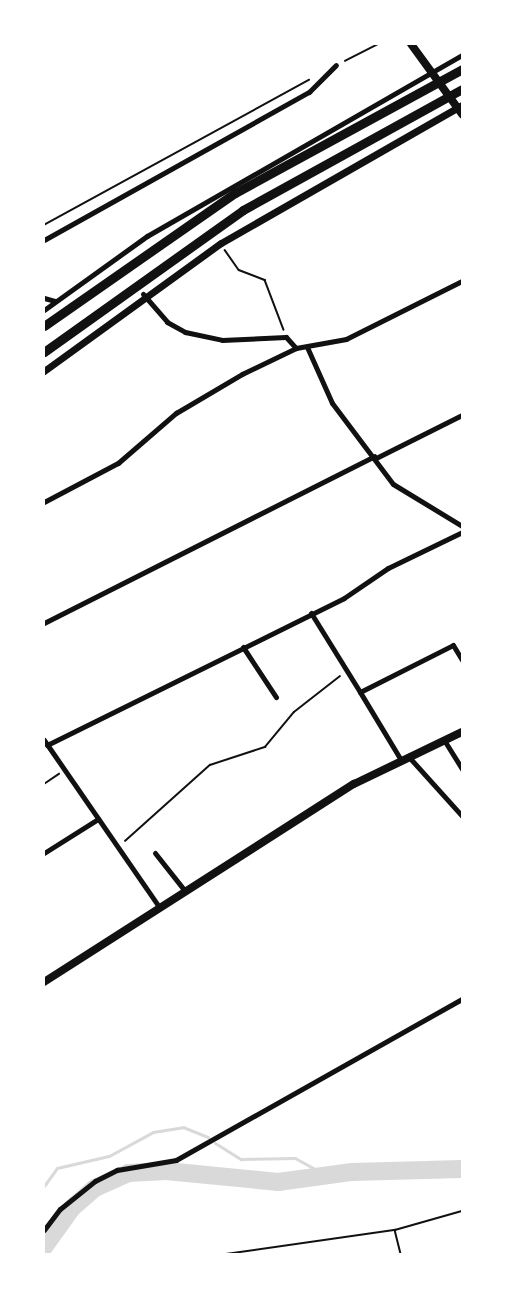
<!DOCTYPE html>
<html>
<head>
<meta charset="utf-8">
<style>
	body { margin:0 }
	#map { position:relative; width:506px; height:1298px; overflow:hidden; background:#fff; font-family:"Work Sans",sans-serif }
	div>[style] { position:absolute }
	.stream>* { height:3px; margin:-1.5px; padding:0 1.5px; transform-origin:1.5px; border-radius:1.5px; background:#d9d9d9 }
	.river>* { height:18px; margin:-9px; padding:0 9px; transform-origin:9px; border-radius:9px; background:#d9d9d9 }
	.path>* { height:1.5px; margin:-0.75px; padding:0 0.75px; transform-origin:0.75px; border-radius:0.75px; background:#111 }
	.minor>* { height:5px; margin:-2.5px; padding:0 2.5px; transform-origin:2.5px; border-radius:2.5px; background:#111 }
	.tertiary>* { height:7px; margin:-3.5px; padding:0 3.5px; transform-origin:3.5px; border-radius:3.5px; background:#111 }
	.secondary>* { height:8px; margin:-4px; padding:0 4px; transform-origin:4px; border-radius:4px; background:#111 }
	.primary>* { height:8px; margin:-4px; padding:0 4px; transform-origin:4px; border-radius:4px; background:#111 }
	.motorway>* { height:9px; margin:-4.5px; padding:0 4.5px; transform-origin:4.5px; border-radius:4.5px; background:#111 }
	span { translate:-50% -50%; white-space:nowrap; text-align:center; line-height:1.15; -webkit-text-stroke:4.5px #fff; paint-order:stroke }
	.frame { position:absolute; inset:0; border:45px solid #fff; pointer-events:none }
</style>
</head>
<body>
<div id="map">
	<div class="stream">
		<i style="left:215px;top:1143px;width:31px;rotate:32deg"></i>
		<i style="left:241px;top:1159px;width:54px;rotate:-1.1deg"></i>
		<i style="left:295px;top:1158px;width:33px;rotate:29deg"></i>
		<i style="left:44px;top:1186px;width:22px;rotate:-54deg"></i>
		<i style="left:57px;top:1168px;width:53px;rotate:-13deg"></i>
		<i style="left:109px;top:1156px;width:50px;rotate:-28.6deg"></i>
		<i style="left:153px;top:1132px;width:30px;rotate:-9deg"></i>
		<i style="left:183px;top:1127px;width:27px;rotate:22deg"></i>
	</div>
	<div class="river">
		<i style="left:44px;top:1247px;width:48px;rotate:-54.3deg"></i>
		<i style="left:72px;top:1208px;width:30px;rotate:-41deg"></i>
		<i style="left:95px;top:1188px;width:36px;rotate:-24deg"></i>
		<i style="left:128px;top:1173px;width:38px;rotate:-3deg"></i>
		<i style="left:166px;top:1171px;width:113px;rotate:5.6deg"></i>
		<i style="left:278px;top:1182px;width:75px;rotate:-7.7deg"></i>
		<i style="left:352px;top:1172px;width:110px;rotate:-1.6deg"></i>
	</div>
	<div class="path">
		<i style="left:345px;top:61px;width:37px;rotate:-27deg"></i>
		<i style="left:44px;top:225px;width:302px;rotate:-28.7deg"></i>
		<i style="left:225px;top:250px;width:24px;rotate:55deg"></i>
		<i style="left:239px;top:270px;width:28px;rotate:21deg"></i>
		<i style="left:265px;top:280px;width:53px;rotate:69.2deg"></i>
		<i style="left:44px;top:784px;width:18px;rotate:-34deg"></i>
		<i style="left:125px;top:841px;width:114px;rotate:-41.8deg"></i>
		<i style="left:210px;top:765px;width:58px;rotate:-18.1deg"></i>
		<i style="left:265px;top:747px;width:45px;rotate:-50.4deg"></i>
		<i style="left:294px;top:712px;width:58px;rotate:-38deg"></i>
		<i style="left:395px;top:1230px;width:25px;rotate:76deg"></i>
		<i style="left:226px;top:1254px;width:171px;rotate:-8.1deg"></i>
		<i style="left:395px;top:1230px;width:70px;rotate:-15.8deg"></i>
	</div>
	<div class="minor">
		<i style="left:44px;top:240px;width:304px;rotate:-29.2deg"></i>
		<i style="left:309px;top:92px;width:38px;rotate:-45deg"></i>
		<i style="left:143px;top:294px;width:37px;rotate:49deg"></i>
		<i style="left:167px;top:322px;width:21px;rotate:29deg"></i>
		<i style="left:185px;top:332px;width:38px;rotate:12deg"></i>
		<i style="left:222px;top:340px;width:64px;rotate:-2.7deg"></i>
		<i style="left:286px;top:337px;width:15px;rotate:48deg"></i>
		<i style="left:44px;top:298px;width:11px;rotate:15deg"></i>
		<i style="left:44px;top:310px;width:127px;rotate:-35.7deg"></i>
		<i style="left:147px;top:236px;width:363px;rotate:-29.9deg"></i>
		<i style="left:307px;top:347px;width:61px;rotate:65.9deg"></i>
		<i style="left:332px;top:403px;width:101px;rotate:53deg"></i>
		<i style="left:393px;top:484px;width:81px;rotate:31.3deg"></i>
		<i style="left:376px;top:458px;width:96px;rotate:-26.6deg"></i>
		<i style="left:44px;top:502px;width:84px;rotate:-27.8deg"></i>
		<i style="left:118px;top:463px;width:77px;rotate:-40.8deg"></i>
		<i style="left:176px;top:413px;width:77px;rotate:-30.6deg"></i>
		<i style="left:242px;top:374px;width:60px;rotate:-25.7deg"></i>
		<i style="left:296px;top:348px;width:51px;rotate:-10.2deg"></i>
		<i style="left:346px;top:339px;width:130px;rotate:-26.6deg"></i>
		<i style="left:311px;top:613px;width:93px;rotate:58.2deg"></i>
		<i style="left:44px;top:623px;width:370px;rotate:-26.8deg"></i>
		<i style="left:243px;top:647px;width:60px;rotate:56.6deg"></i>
		<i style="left:44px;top:740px;width:203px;rotate:55.4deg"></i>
		<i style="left:444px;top:740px;width:34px;rotate:58deg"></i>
		<i style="left:47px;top:745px;width:331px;rotate:-26.3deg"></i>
		<i style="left:344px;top:598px;width:53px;rotate:-34.3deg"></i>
		<i style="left:388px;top:568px;width:82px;rotate:-25.9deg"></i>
		<i style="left:408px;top:756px;width:81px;rotate:48deg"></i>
		<i style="left:401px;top:760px;width:79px;rotate:-121.1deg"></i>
		<i style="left:360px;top:692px;width:104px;rotate:-26.8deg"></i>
		<i style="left:453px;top:645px;width:17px;rotate:59deg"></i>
		<i style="left:44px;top:853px;width:64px;rotate:-32.2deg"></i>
		<i style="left:155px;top:853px;width:48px;rotate:51.7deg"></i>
		<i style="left:44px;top:1230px;width:26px;rotate:-53deg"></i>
		<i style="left:60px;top:1209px;width:45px;rotate:-38.7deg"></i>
		<i style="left:95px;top:1181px;width:25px;rotate:-27deg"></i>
		<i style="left:117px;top:1170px;width:60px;rotate:-9.6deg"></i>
		<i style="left:176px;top:1160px;width:328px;rotate:-29.4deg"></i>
	</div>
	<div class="tertiary">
		<i style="left:44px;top:371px;width:218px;rotate:-35.9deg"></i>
		<i style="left:221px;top:243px;width:278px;rotate:-29.8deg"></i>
	</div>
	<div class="secondary">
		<i style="left:44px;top:982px;width:368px;rotate:-32.6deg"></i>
		<i style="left:354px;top:784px;width:120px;rotate:-25.7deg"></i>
	</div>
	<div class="primary">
		<i style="left:411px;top:44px;width:87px;rotate:53.9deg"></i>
	</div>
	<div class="motorway">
		<i style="left:44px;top:326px;width:233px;rotate:-34.9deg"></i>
		<i style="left:235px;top:193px;width:259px;rotate:-28.6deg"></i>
		<i style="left:44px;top:352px;width:244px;rotate:-35.5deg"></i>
		<i style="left:243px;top:210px;width:250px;rotate:-28.9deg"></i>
	</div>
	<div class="frame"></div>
</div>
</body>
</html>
